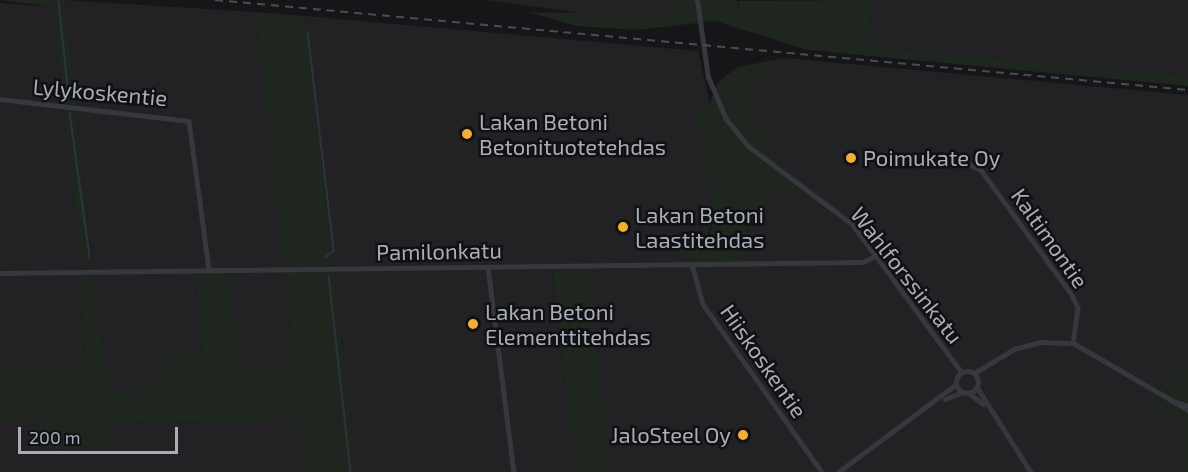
<!DOCTYPE html>
<html>
<head>
<meta charset="utf-8">
<style>
	body { margin:0 }
	#map { position:relative; width:1188px; height:472px; overflow:hidden; background:#161618; font-family:"Exo 2",sans-serif }
	div>[style] { position:absolute }
	.built>* { inset:0; background:#222225 }
	.green>* { inset:0; background:#1e261f }
	.stream>* { height:1.5px; margin:-0.75px; padding:0 0.75px; transform-origin:0.75px; border-radius:0.75px; background:#2c353c }
	.minor>* { height:4.5px; margin:-2.25px; padding:0 2.25px; transform-origin:2.25px; border-radius:2.25px; background:#37383d }
	.tertiary>* { height:5px; margin:-2.5px; padding:0 2.5px; transform-origin:2.5px; border-radius:2.5px; background:#37383d }
	.tertiary>.ring { margin:-2.5px; padding:0; box-sizing:content-box; background:none; border:5px solid #37383d; border-radius:50% }
	.rail>* { height:1.5px; margin-top:-0.75px; transform-origin:0; background:repeating-linear-gradient(90deg,#4a4c52 0 8px,transparent 0 14px) }
	.dots>* { width:16px; height:16px; translate:-50% -50%; box-sizing:border-box; border:3px solid #111113; border-radius:50% }
	span { translate:-50% -50%; white-space:nowrap; text-align:center; line-height:1.15; -webkit-text-stroke:5px #111113; paint-order:stroke }
	.street-label { font-size:22px; color:#a8adb8 }
	.poi-label { font-size:22px; color:#a8adb8 }
	.left { translate:0 -50%; text-align:left }
	.right { translate:-100% -50%; text-align:right }
	.scale { position:absolute; left:18px; top:427px; width:160px; height:27px; box-sizing:border-box; border:3px solid #a8adb8; border-top:0; padding-left:8px; font-size:18px; line-height:21px; white-space:nowrap; color:#a8adb8; -webkit-text-stroke:4px #111113; paint-order:stroke }
</style>
</head>
<body>
<div id="map">
	<div class="built">
		<i style="clip-path:polygon(65px 0,255px 12px,294px 364px,239px 364px,229px 271px,195px 272px,202px 354px,163px 387px,109px 390px,94px 274px,78px 275px,86px 364px,0 365px,0 3px,52px 7px,80px 262px,92px 261px)"></i>
		<i style="clip-path:polygon(484px 0,684px 0,686px 15px,633px 20px)"></i>
		<i style="clip-path:polygon(872px 0,1188px 0,1188px 75px,868px 46px)"></i>
		<i style="clip-path:polygon(305px 16px,698px 51px,710px 103px,693px 108px,715px 216px,695px 266px,746px 211px,759px 210px,780px 190px,799px 200px,804px 193px,789px 181px,743px 94px,785px 58px,1188px 95px,1188px 365px,1143px 401px,1187px 422px,1178px 472px,611px 472px,586px 268px,552px 270px,575px 472px,356px 472px)"></i>
		<i style="clip-path:polygon(37px 418px,42px 450px,114px 444px,113px 424px,299px 420px,306px 472px,0 472px,0 422px)"></i>
	</div>
	<div class="green">
		<i style="clip-path:polygon(0 0,65px 0,92px 262px,80px 262px,52px 7px)"></i>
		<i style="clip-path:polygon(672px 0,736px 0,741px 12px,738px 1px,872px 0,868px 46px,1188px 75px,1188px 86px,808px 50px,715px 21px,636px 30px,576px 26px,528px 12px,672px 15px)"></i>
		<i style="clip-path:polygon(255px 12px,305px 16px,356px 472px,306px 472px,299px 420px,113px 424px,115px 444px,42px 451px,37px 418px,0 422px,0 365px,86px 364px,78px 275px,94px 274px,109px 390px,162px 387px,160px 358px,202px 354px,195px 271px,229px 271px,239px 364px,294px 364px)"></i>
		<i style="clip-path:polygon(785px 58px,743px 94px,789px 181px,805px 192px,799px 200px,779px 191px,759px 210px,747px 211px,746px 266px,695px 266px,681px 255px,680px 246px,706px 245px,715px 216px,693px 108px,710px 103px,717px 83px,737px 67px)"></i>
		<i style="clip-path:polygon(587px 268px,611px 472px,575px 472px,552px 269px)"></i>
		<i style="clip-path:polygon(1188px 365px,1188px 472px,1178px 472px,1187px 422px,1143px 401px)"></i>
	</div>
	<div class="stream">
		<i style="left:59px;top:2px;width:95px;rotate:83.9deg"></i>
		<i style="left:308px;top:32px;width:221px;rotate:83.2deg"></i>
		<i style="left:334px;top:251px;width:11px;rotate:142deg"></i>
		<i style="left:70px;top:113px;width:146px;rotate:82.1deg"></i>
		<i style="left:329px;top:276px;width:197px;rotate:83.6deg"></i>
	</div>
	<div class="minor">
		<i style="left:0;top:99px;width:190px;rotate:6.6deg"></i>
		<i style="left:189px;top:121px;width:149px;rotate:82.3deg"></i>
		<i style="left:969px;top:164px;width:13px;rotate:27deg"></i>
		<i style="left:981px;top:170px;width:155px;rotate:53.9deg"></i>
		<i style="left:1072px;top:295px;width:14px;rotate:65deg"></i>
		<i style="left:1078px;top:308px;width:35px;rotate:98deg"></i>
		<i style="left:692px;top:264px;width:41px;rotate:74.6deg"></i>
		<i style="left:703px;top:304px;width:206px;rotate:54.7deg"></i>
		<i style="left:488px;top:267px;width:207px;rotate:82.8deg"></i>
		<i style="left:977px;top:387px;width:101px;rotate:57.6deg"></i>
		<i style="left:969px;top:393px;width:18px;rotate:38deg"></i>
	</div>
	<div class="tertiary">
		<i style="left:697px;top:0;width:78px;rotate:81.9deg"></i>
		<i style="left:708px;top:77px;width:46px;rotate:66.8deg"></i>
		<i style="left:726px;top:119px;width:35px;rotate:51deg"></i>
		<i style="left:748px;top:146px;width:130px;rotate:36.9deg"></i>
		<i style="left:852px;top:224px;width:184px;rotate:53.6deg"></i>
		<i style="left:0;top:273px;width:863px;rotate:-0.73deg"></i>
		<i style="left:863px;top:262px;width:16px;rotate:-27deg"></i>
		<i class="ring" style="left:956px;top:371px;width:17px;height:17px"></i>
		<i style="left:974px;top:373px;width:47px;rotate:-31deg"></i>
		<i style="left:1014px;top:349px;width:27px;rotate:-15deg"></i>
		<i style="left:1040px;top:342px;width:33px;rotate:2deg"></i>
		<i style="left:1073px;top:343px;width:133px;rotate:30.2deg"></i>
		<i style="left:945px;top:399px;width:18px;rotate:-22deg"></i>
		<i style="left:1175px;top:402px;width:14px;rotate:17deg"></i>
		<i style="left:838px;top:472px;width:147px;rotate:-36.7deg"></i>
	</div>
	<div class="rail">
		<i style="left:215px;top:0;width:977px;rotate:5.28deg"></i>
	</div>
	<div class="dots">
		<i style="left:467px;top:134px;background:#f2b134"></i>
		<i style="left:851px;top:158px;background:#f2b134"></i>
		<i style="left:623px;top:227px;background:#f2b134"></i>
		<i style="left:473px;top:324px;background:#f2b134"></i>
		<i style="left:743px;top:435px;background:#f2b134"></i>
	</div>
	<div class="street-label">
		<span style="left:100px;top:92px;rotate:5deg">Lylykoskentie</span>
		<span style="left:1050px;top:238px;rotate:55deg">Kaltimontie</span>
		<span style="left:439px;top:251px;rotate:-1deg">Pamilonkatu</span>
		<span style="left:907px;top:275px;rotate:52deg">Wahlforssinkatu</span>
		<span style="left:764px;top:361px;rotate:55deg">Hiiskoskentie</span>
	</div>
	<div class="poi-label">
		<span class="left" style="left:479px;top:134px">Lakan Betoni<br>Betonituotetehdas</span>
		<span class="left" style="left:863px;top:158px">Poimukate Oy</span>
		<span class="left" style="left:635px;top:227px">Lakan Betoni<br>Laastitehdas</span>
		<span class="left" style="left:485px;top:324px">Lakan Betoni<br>Elementtitehdas</span>
		<span class="right" style="left:731px;top:435px">JaloSteel Oy</span>
	</div>
	<div class="scale">200 m</div>
</div>
</body>
</html>
